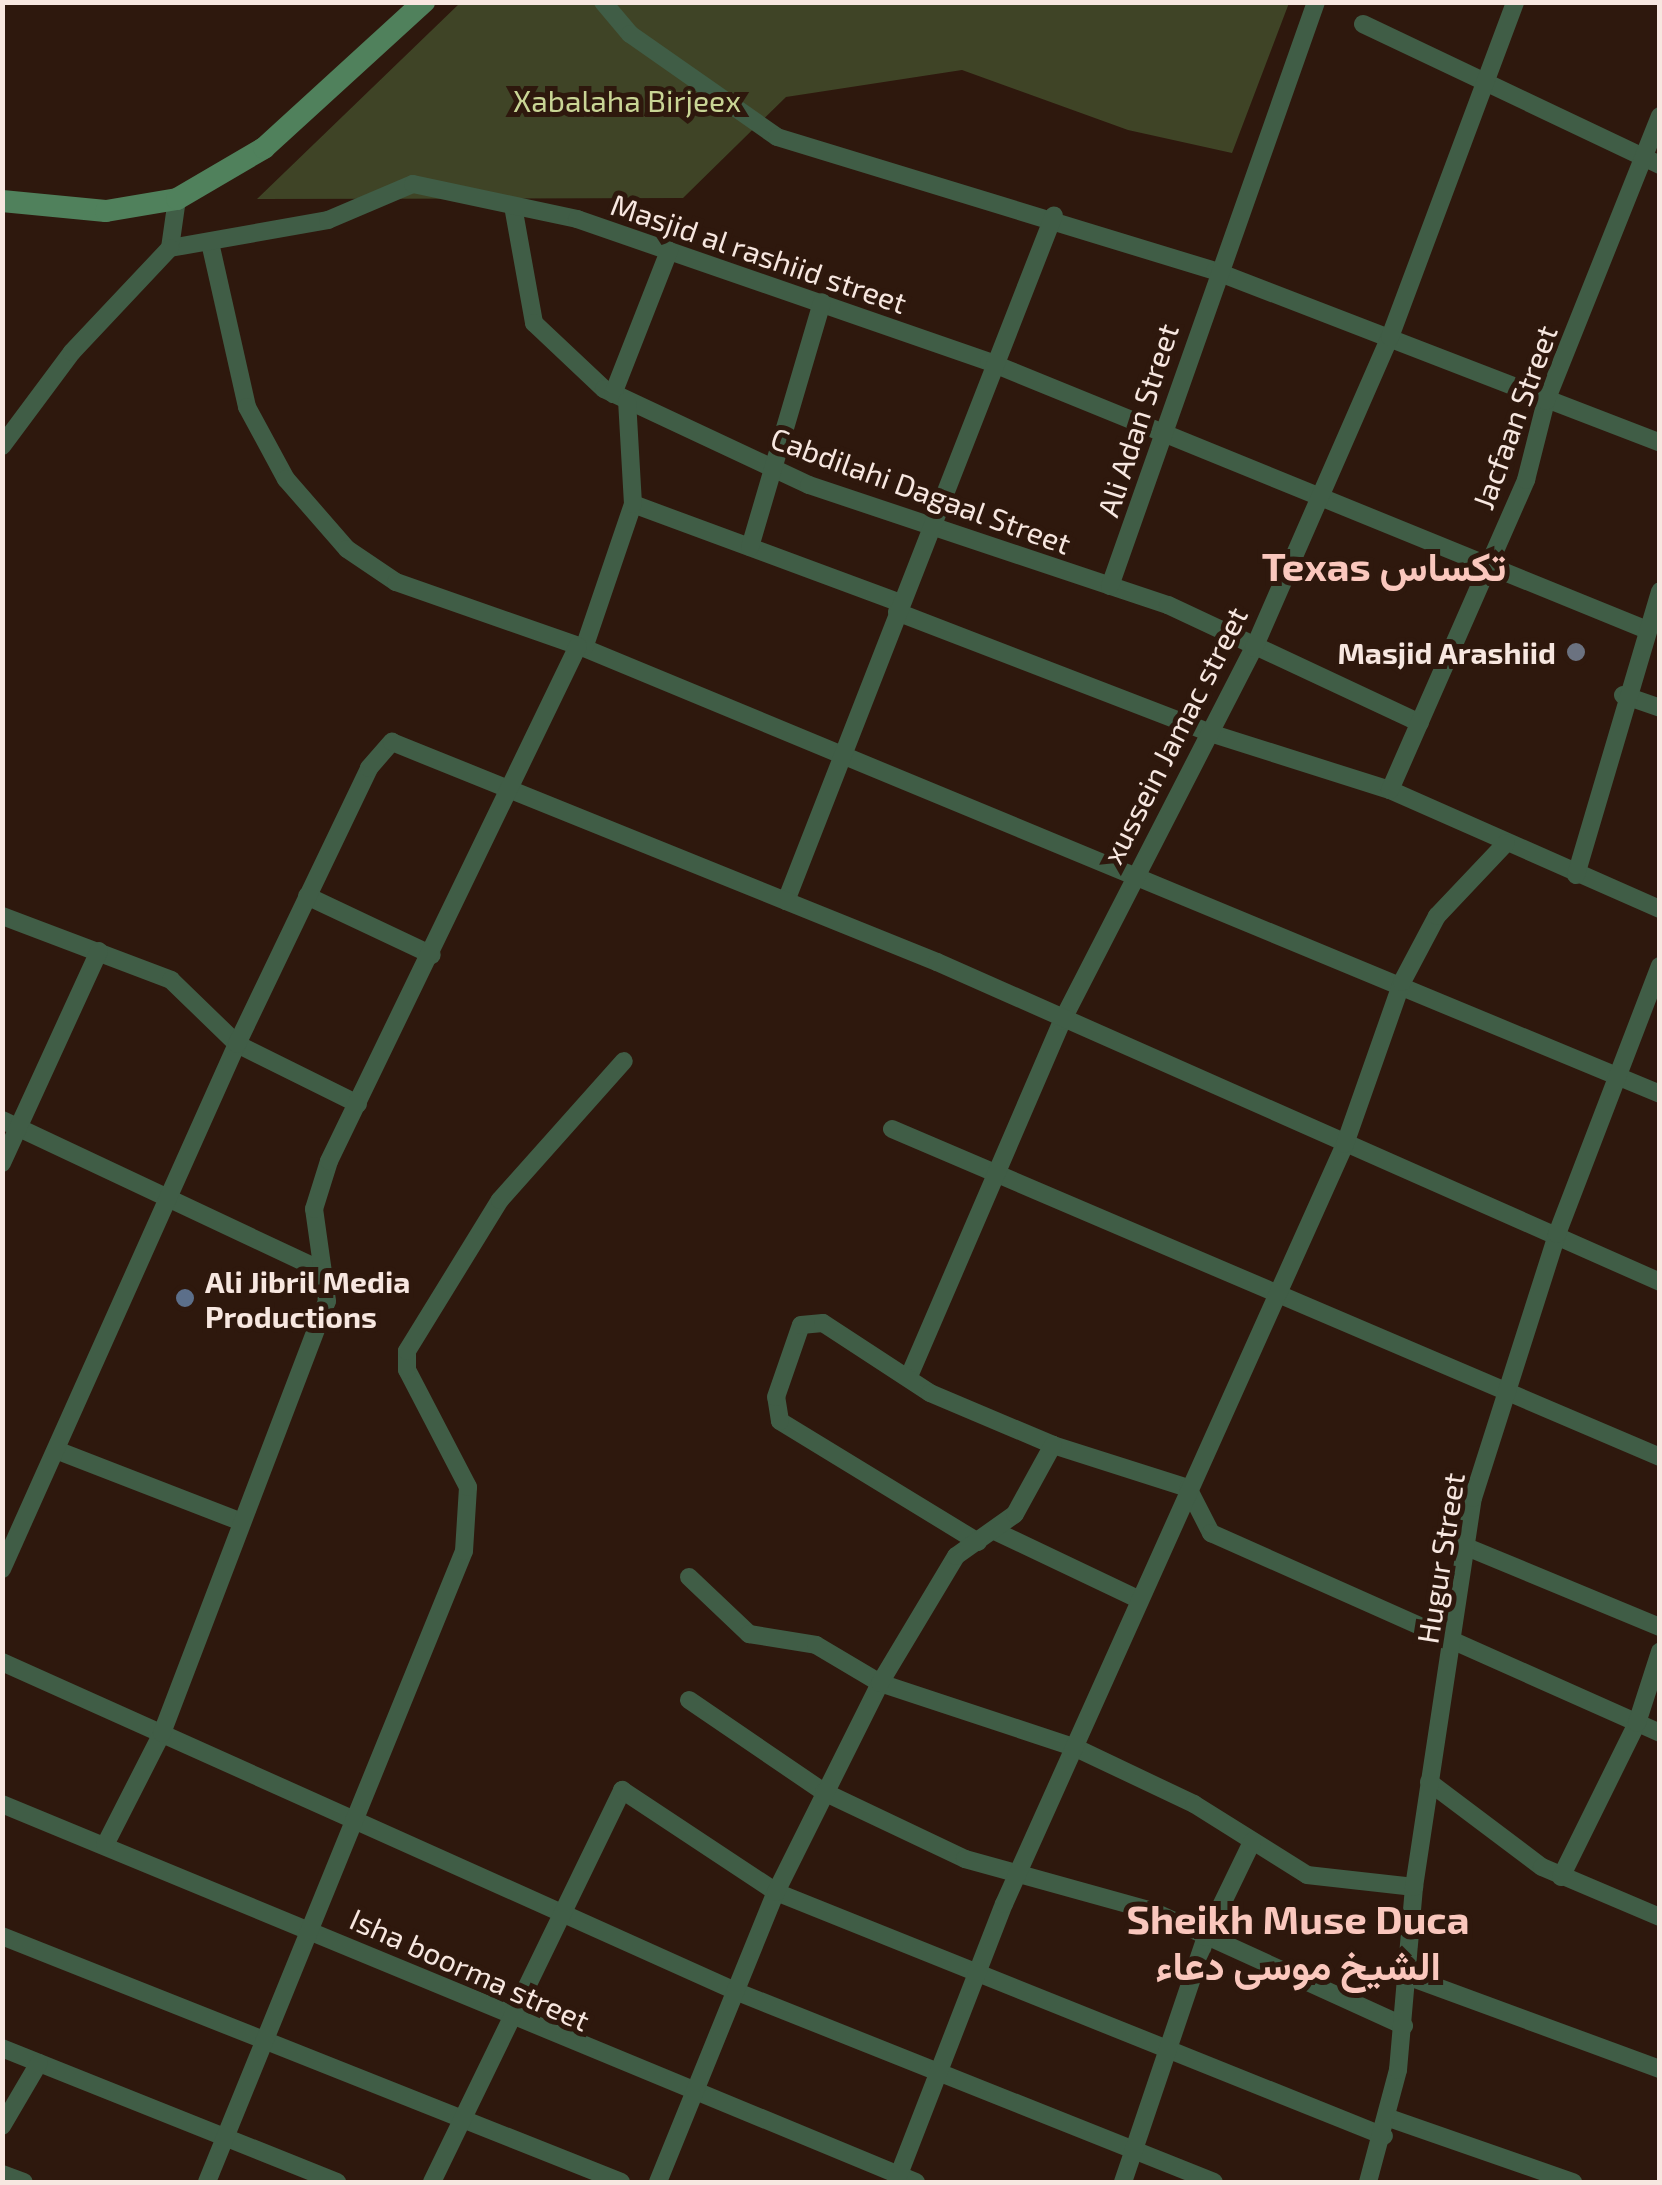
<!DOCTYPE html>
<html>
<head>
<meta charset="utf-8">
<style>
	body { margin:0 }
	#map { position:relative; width:1662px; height:2185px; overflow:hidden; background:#2e180d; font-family:"Exo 2",Vazirmatn,sans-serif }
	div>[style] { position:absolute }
	.green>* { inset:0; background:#3f4426 }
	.street>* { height:18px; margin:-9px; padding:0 9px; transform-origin:9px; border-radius:9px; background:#405d46 }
	.secondary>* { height:22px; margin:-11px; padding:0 11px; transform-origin:11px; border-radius:11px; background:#50815c }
	.dots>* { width:28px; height:28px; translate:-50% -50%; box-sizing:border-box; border:5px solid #2e180d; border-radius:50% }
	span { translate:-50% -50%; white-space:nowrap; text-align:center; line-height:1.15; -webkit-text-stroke:10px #2e180d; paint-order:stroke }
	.park-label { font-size:30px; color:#c9d595 }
	.street-label { font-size:30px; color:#f7e7e0 }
	.poi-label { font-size:30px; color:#f7e7e0; font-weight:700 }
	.right { translate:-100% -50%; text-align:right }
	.left { translate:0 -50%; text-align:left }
	.district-label { font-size:40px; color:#fac7bd; font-weight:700 }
	.frame { position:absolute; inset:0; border:5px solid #f7e7e0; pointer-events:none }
</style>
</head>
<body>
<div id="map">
	<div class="green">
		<i style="clip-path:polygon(460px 3px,1289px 3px,1232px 153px,1128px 130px,962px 70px,786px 97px,683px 198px,257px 199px)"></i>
	</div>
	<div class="street">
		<i style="left:603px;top:2px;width:42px;rotate:49.8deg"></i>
		<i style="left:630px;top:34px;width:179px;rotate:35deg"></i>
		<i style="left:777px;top:137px;width:458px;rotate:17deg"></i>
		<i style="left:1215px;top:271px;width:477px;rotate:21.1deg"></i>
		<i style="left:1363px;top:24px;width:329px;rotate:25.4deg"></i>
		<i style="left:513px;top:206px;width:119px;rotate:79.8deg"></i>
		<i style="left:534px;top:323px;width:96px;rotate:43.3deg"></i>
		<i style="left:604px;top:389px;width:226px;rotate:25.1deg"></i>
		<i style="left:809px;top:485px;width:379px;rotate:18.5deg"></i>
		<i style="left:1168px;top:605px;width:278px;rotate:25.1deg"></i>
		<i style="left:211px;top:247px;width:164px;rotate:77.3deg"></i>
		<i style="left:247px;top:407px;width:82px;rotate:61.6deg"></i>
		<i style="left:286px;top:479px;width:93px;rotate:48.9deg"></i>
		<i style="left:347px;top:549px;width:59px;rotate:34deg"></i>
		<i style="left:396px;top:582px;width:199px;rotate:19.3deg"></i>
		<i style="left:584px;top:648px;width:1165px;rotate:22.51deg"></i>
		<i style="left:170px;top:248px;width:160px;rotate:-10deg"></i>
		<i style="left:328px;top:220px;width:92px;rotate:-23deg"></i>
		<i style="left:413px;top:184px;width:168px;rotate:12deg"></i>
		<i style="left:577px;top:219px;width:436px;rotate:19.1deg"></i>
		<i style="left:989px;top:362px;width:705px;rotate:22.16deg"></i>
		<i style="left:170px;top:248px;width:49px;rotate:-81.9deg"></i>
		<i style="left:613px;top:394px;width:154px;rotate:-68.6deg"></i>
		<i style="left:2px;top:446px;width:117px;rotate:-53.3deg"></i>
		<i style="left:72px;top:352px;width:143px;rotate:-46.7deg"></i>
		<i style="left:633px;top:504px;width:286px;rotate:20.3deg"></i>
		<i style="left:750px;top:547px;width:255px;rotate:-73.6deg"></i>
		<i style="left:1110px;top:586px;width:619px;rotate:-70.57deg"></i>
		<i style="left:897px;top:612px;width:336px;rotate:21.1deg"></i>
		<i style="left:1210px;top:733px;width:189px;rotate:17.6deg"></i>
		<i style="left:1390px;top:790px;width:295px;rotate:23.8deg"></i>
		<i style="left:584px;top:648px;width:152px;rotate:-71.2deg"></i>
		<i style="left:633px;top:504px;width:103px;rotate:-93.3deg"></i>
		<i style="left:1623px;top:695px;width:39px;rotate:19deg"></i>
		<i style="left:1390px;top:790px;width:339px;rotate:-66.3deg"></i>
		<i style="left:1526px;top:480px;width:81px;rotate:-75.8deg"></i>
		<i style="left:1546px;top:401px;width:307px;rotate:-68.2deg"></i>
		<i style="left:1576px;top:875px;width:296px;rotate:-73.5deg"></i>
		<i style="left:307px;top:896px;width:138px;rotate:25.3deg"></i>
		<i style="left:786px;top:901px;width:736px;rotate:-68.66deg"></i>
		<i style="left:2px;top:916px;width:181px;rotate:20.7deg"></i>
		<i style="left:171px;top:980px;width:92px;rotate:44.1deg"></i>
		<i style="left:237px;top:1044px;width:135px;rotate:26.4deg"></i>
		<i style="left:2px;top:1120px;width:347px;rotate:25.2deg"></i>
		<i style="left:892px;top:1129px;width:835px;rotate:23.13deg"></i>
		<i style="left:2px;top:1163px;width:233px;rotate:-65.4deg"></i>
		<i style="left:910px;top:1374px;width:384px;rotate:-66.7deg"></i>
		<i style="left:1062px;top:1021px;width:420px;rotate:-62.8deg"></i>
		<i style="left:1254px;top:648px;width:339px;rotate:-66.4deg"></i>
		<i style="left:1390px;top:337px;width:358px;rotate:-69.5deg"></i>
		<i style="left:56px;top:1450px;width:199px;rotate:21.2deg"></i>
		<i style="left:997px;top:1532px;width:158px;rotate:25.4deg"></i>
		<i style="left:978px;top:1542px;width:232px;rotate:-148.6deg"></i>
		<i style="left:780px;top:1421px;width:24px;rotate:-99deg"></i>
		<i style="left:776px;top:1397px;width:76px;rotate:-70.9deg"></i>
		<i style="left:801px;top:1325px;width:22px;rotate:-5deg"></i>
		<i style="left:823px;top:1323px;width:128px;rotate:33.2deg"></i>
		<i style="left:930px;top:1393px;width:134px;rotate:22.9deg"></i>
		<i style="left:1053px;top:1445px;width:142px;rotate:17.7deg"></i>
		<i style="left:1188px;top:1488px;width:51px;rotate:62.9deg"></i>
		<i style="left:1211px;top:1533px;width:492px;rotate:24deg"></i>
		<i style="left:1469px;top:1548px;width:207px;rotate:22.5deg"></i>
		<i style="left:2px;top:1569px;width:575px;rotate:-65.89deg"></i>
		<i style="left:237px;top:1044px;width:306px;rotate:-64.4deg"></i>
		<i style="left:369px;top:768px;width:35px;rotate:-49deg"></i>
		<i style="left:392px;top:742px;width:588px;rotate:21.98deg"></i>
		<i style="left:937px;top:962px;width:791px;rotate:23.87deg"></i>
		<i style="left:689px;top:1577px;width:83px;rotate:43.5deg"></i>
		<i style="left:749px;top:1634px;width:68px;rotate:9.3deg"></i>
		<i style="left:816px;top:1645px;width:74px;rotate:30.7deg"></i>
		<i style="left:880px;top:1683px;width:206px;rotate:18.3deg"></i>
		<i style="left:1076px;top:1748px;width:131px;rotate:25.4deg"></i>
		<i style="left:1194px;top:1804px;width:133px;rotate:32.1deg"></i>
		<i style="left:1307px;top:1875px;width:108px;rotate:6.4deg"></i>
		<i style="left:2px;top:1662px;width:809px;rotate:24.16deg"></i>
		<i style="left:740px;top:1993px;width:510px;rotate:21.74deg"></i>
		<i style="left:689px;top:1700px;width:163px;rotate:34.3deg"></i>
		<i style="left:824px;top:1792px;width:156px;rotate:25.4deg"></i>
		<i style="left:965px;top:1859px;width:194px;rotate:15.5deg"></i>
		<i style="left:1152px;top:1911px;width:277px;rotate:24.5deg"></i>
		<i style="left:1429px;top:1782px;width:141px;rotate:37deg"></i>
		<i style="left:1542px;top:1867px;width:128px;rotate:23deg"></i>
		<i style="left:2px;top:1804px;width:989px;rotate:22.47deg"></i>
		<i style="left:105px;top:1845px;width:126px;rotate:-63deg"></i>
		<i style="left:162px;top:1733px;width:462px;rotate:-69.1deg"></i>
		<i style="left:327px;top:1301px;width:93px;rotate:-98deg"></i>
		<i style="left:314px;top:1209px;width:50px;rotate:-72.6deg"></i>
		<i style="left:329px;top:1161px;width:572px;rotate:-64.2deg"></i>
		<i style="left:1561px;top:1877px;width:172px;rotate:-63.7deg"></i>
		<i style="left:1637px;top:1723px;width:75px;rotate:-72.1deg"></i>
		<i style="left:2px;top:1936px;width:666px;rotate:21.67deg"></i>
		<i style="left:1407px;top:1976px;width:270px;rotate:20.2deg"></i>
		<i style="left:2px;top:2048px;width:361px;rotate:21.8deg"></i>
		<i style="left:1389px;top:2118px;width:195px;rotate:19.2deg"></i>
		<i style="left:2px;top:2126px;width:73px;rotate:-59.6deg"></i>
		<i style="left:2px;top:2174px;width:23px;rotate:20deg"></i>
		<i style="left:207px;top:2182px;width:681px;rotate:-67.84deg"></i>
		<i style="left:464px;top:1551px;width:64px;rotate:-86.4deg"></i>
		<i style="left:468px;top:1487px;width:132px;rotate:-117.5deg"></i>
		<i style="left:407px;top:1370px;width:19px;rotate:-90deg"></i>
		<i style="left:407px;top:1351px;width:177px;rotate:-58.4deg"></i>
		<i style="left:500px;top:1200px;width:186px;rotate:-48.3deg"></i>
		<i style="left:432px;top:2182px;width:436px;rotate:-64.1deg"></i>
		<i style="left:622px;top:1790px;width:185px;rotate:33.5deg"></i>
		<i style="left:776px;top:1892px;width:655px;rotate:21.87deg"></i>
		<i style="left:658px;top:2182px;width:313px;rotate:-67.9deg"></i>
		<i style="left:776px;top:1892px;width:233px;rotate:-63.5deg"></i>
		<i style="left:880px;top:1683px;width:148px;rotate:-59.1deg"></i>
		<i style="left:956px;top:1556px;width:72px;rotate:-35.4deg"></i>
		<i style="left:1015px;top:1514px;width:79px;rotate:-61.2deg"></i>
		<i style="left:896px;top:2182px;width:298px;rotate:-68.8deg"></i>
		<i style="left:1004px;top:1904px;width:833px;rotate:-65.83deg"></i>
		<i style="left:1345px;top:1144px;width:172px;rotate:-70.6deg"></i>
		<i style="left:1402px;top:982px;width:75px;rotate:-62.1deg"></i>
		<i style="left:1437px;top:916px;width:100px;rotate:-46.6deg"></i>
		<i style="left:1123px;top:2182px;width:259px;rotate:-71.3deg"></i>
		<i style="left:1206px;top:1937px;width:106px;rotate:-64.2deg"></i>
		<i style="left:1368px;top:2182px;width:116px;rotate:-75deg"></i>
		<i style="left:1398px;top:2070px;width:184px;rotate:-85deg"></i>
		<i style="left:1414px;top:1887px;width:393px;rotate:-81.4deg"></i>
		<i style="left:1473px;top:1498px;width:277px;rotate:-72.3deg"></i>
		<i style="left:1557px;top:1234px;width:287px;rotate:-69deg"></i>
	</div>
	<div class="secondary">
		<i style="left:2px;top:201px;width:104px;rotate:5.5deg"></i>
		<i style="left:106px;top:211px;width:72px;rotate:-9.6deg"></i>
		<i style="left:177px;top:199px;width:101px;rotate:-30.4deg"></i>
		<i style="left:264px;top:148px;width:217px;rotate:-42.4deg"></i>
	</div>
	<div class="dots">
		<i style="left:1576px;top:652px;background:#6b7280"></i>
		<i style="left:185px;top:1298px;background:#5c6f8a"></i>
	</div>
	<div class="park-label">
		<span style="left:627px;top:100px">Xabalaha Birjeex</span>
	</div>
	<div class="street-label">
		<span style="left:759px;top:253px;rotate:19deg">Masjid al rashiid street</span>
		<span style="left:1514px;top:417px;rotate:-70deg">Jacfaan Street</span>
		<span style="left:1137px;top:420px;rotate:-72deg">Ali Adan Street</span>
		<span style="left:921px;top:490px;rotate:20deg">Cabdilahi Dagaal Street</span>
		<span style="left:1174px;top:735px;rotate:-63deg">xussein Jamac street</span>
		<span style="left:1440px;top:1558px;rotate:-81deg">Hugur Street</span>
		<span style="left:470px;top:1969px;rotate:24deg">Isha boorma street</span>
	</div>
	<div class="poi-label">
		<span class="right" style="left:1556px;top:652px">Masjid Arashiid</span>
		<span class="left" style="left:205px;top:1298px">Ali Jibril Media<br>Productions</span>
	</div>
	<div class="district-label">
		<span style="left:1384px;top:565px">Texas تكساس</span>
		<span style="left:1298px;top:1941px">Sheikh Muse Duca<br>الشيخ موسى دعاء</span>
	</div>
	<div class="frame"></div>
</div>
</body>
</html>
